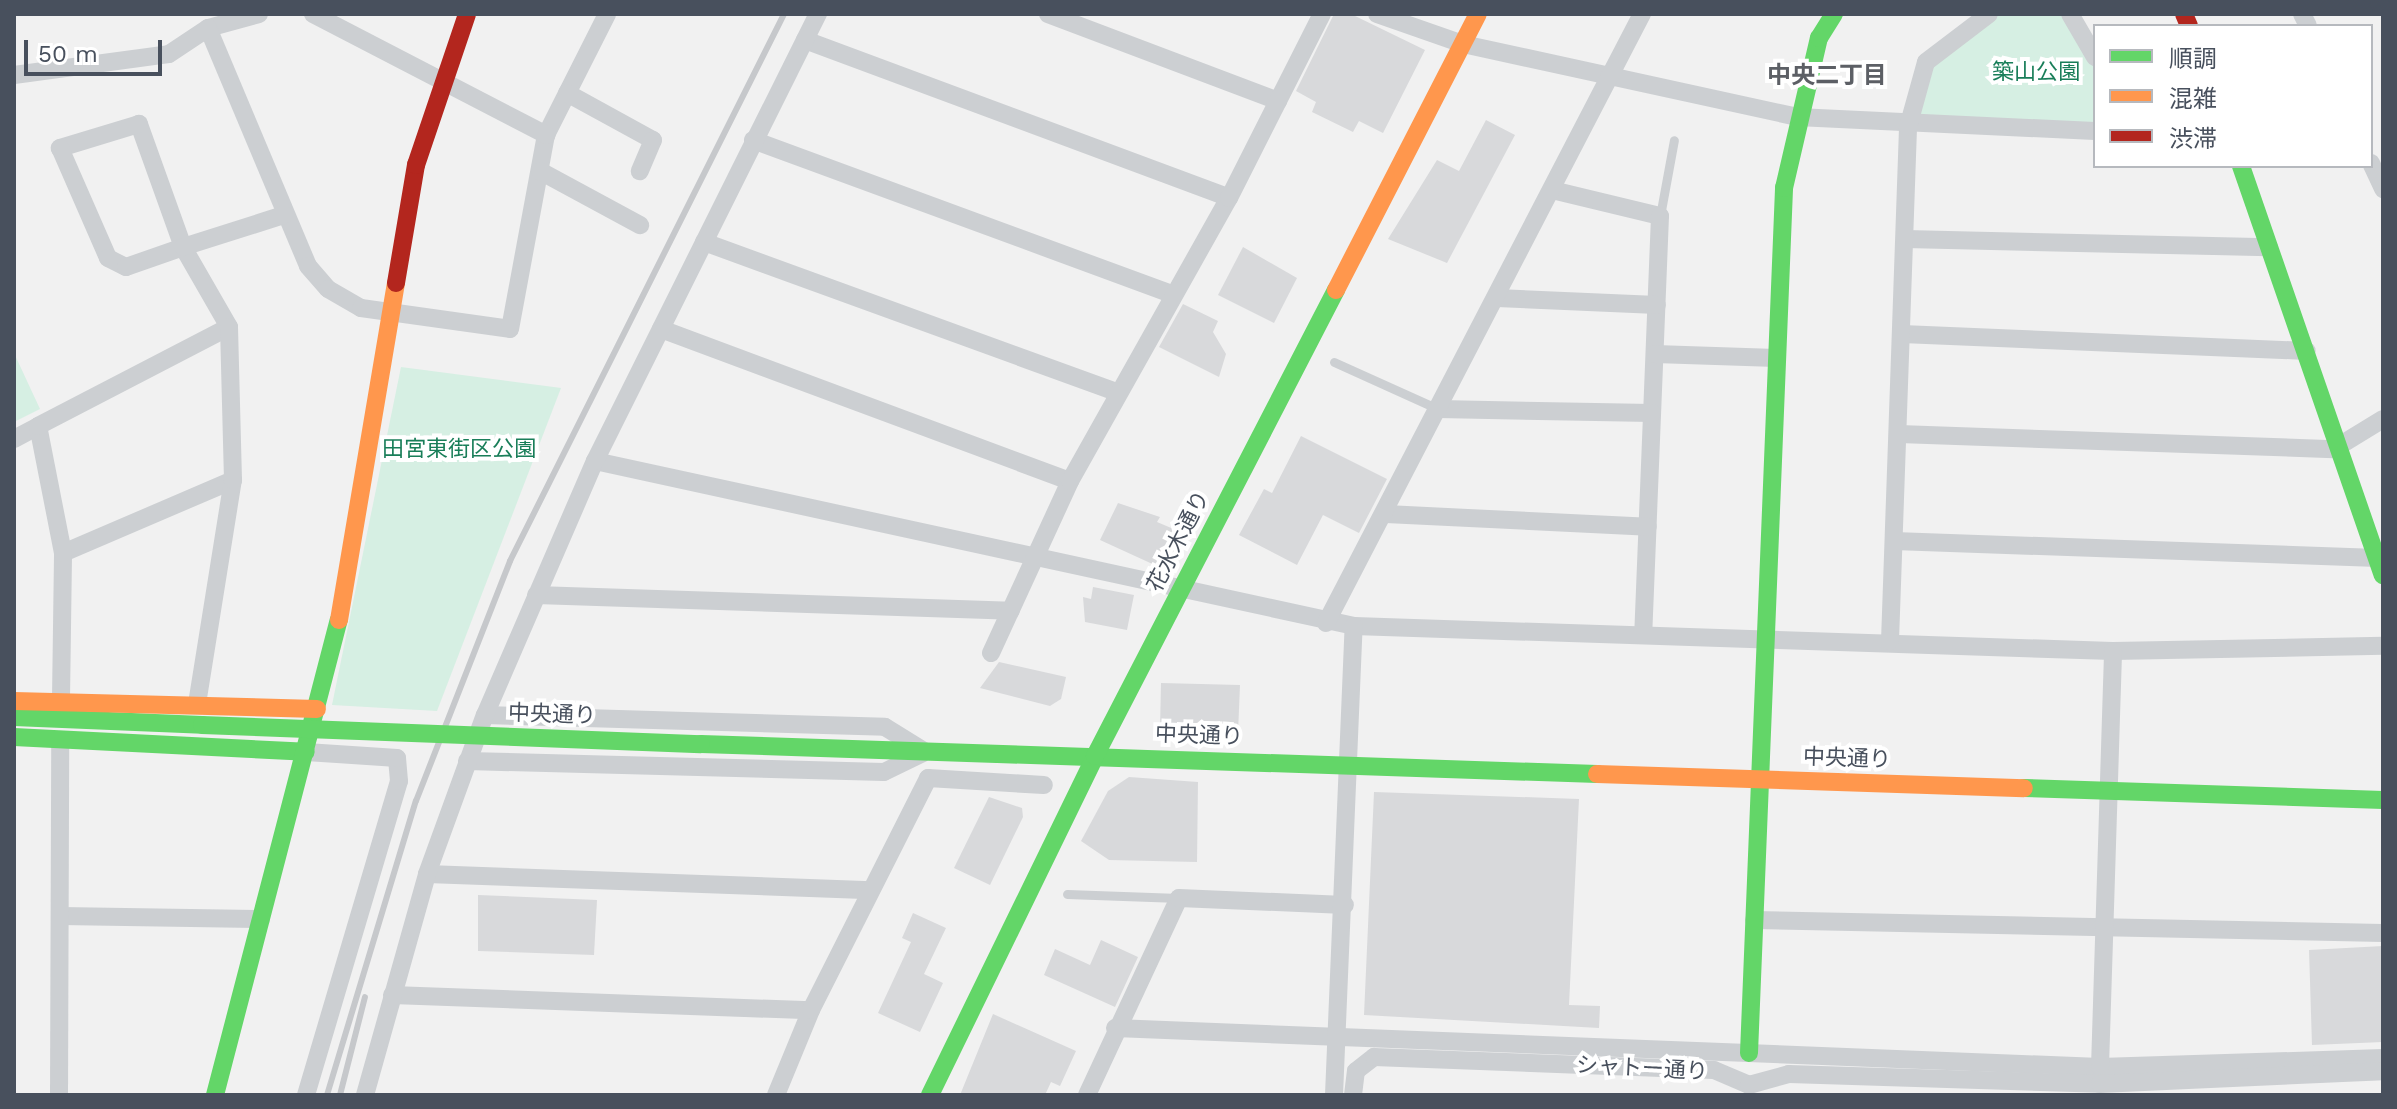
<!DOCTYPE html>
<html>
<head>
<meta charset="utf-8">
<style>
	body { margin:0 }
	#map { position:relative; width:2397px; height:1109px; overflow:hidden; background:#f1f1f1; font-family:"Work Sans","Noto Sans JP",sans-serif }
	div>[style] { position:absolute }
	.green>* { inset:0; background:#d6efe3 }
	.building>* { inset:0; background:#d8d9db }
	.lane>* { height:9px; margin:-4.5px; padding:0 4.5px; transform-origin:4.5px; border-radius:4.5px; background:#cccfd2 }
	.street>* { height:18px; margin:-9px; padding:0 9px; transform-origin:9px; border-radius:9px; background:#cccfd2 }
	.fast>* { height:18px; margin:-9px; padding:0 9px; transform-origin:9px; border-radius:9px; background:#63d668 }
	.slow>* { height:18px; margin:-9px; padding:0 9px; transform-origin:9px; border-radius:9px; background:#ff974d }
	.jam>* { height:18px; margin:-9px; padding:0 9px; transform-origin:9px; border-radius:9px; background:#b3261e }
	.rail>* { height:6px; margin:-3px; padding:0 3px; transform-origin:3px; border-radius:3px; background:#c6c8cb }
	.fast-bridge>* { height:18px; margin:-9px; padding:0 9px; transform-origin:9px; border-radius:9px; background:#63d668 }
	span { translate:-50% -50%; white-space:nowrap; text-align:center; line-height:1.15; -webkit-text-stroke:8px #fff; paint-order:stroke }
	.park-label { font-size:22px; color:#197e59 }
	.street-label { font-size:22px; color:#48505d }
	.neighbourhood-label { font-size:24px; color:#5c5f65; font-weight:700 }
	.frame { position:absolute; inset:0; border:16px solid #48505d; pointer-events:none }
	.legend { position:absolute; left:2093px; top:24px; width:280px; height:144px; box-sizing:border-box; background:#fff; border:2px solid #b6b9be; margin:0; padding:10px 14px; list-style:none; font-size:24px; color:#48505d }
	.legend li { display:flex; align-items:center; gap:16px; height:40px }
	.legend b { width:40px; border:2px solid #b6b9be }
	.scale { position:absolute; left:24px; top:40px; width:138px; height:36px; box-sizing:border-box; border:4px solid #48505d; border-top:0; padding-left:10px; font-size:24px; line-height:28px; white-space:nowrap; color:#48505d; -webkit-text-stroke:6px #fff; paint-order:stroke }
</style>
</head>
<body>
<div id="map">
	<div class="green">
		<i style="clip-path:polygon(1989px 14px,2070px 14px,2095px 57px,2095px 131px,1909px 127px,1926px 62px)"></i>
		<i style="clip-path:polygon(14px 353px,40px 409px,14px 422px)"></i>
		<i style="clip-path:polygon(401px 367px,561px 388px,437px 711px,332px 705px)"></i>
	</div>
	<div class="building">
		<i style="clip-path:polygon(1334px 14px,1351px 14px,1425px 50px,1383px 133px,1359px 121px,1353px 132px,1312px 112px,1316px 102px,1296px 91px)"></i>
		<i style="clip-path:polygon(1486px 120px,1515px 135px,1447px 263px,1388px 239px,1437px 160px,1459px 171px)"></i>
		<i style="clip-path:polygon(1243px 247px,1297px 278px,1274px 323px,1218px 295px)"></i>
		<i style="clip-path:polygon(1183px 304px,1218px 321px,1213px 332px,1226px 354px,1219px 377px,1159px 347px)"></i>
		<i style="clip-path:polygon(1301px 436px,1387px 479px,1359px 533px,1323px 515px,1297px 565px,1239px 535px,1264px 489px,1272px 493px)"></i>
		<i style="clip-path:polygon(1118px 503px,1160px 517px,1157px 522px,1176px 530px,1159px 567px,1100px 540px)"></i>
		<i style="clip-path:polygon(1093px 587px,1134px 595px,1127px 630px,1085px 622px,1083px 597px,1091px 599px)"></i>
		<i style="clip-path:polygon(999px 662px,1066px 677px,1061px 699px,1050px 706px,980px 688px)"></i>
		<i style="clip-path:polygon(1161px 683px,1240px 685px,1238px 733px,1160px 730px)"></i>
		<i style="clip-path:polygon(1129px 777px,1198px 782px,1197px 862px,1109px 860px,1081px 841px,1108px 791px)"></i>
		<i style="clip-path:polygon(1374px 792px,1579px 799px,1569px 1005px,1600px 1006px,1599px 1028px,1364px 1015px)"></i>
		<i style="clip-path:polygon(989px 797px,1022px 808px,1023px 817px,990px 885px,954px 868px)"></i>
		<i style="clip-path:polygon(478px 895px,597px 900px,594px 955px,478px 951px)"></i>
		<i style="clip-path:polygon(913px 913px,946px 928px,924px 974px,943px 983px,920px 1032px,878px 1013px,911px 942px,902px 938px)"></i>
		<i style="clip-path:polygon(1101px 940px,1138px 957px,1115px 1007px,1044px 975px,1055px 949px,1090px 965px)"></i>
		<i style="clip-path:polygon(2383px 946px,2383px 1042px,2312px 1045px,2309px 950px)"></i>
		<i style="clip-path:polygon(993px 1014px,1076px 1051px,1060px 1086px,1051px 1082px,1045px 1095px,960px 1095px)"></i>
	</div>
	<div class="lane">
		<i style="left:1660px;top:216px;width:77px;rotate:-79.6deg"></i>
		<i style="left:1334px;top:362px;width:114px;rotate:24.3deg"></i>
		<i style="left:1067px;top:894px;width:112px;rotate:2deg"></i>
	</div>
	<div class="street">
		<i style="left:259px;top:14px;width:53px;rotate:164.6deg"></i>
		<i style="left:208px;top:28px;width:258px;rotate:67.2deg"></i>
		<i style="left:308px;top:266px;width:30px;rotate:49deg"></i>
		<i style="left:328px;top:289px;width:38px;rotate:30deg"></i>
		<i style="left:361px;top:308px;width:150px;rotate:8deg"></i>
		<i style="left:510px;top:329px;width:197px;rotate:-79.5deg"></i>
		<i style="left:546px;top:135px;width:136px;rotate:-63.2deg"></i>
		<i style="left:313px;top:14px;width:263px;rotate:27.4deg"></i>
		<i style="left:1048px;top:14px;width:246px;rotate:20.7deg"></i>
		<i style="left:1377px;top:14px;width:91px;rotate:19.2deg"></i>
		<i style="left:1463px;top:44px;width:342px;rotate:12.3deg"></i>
		<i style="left:1797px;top:117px;width:298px;rotate:2.7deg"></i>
		<i style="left:2070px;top:14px;width:50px;rotate:59.8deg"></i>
		<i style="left:2302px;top:14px;width:13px;rotate:63deg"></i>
		<i style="left:805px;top:40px;width:452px;rotate:20.4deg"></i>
		<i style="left:14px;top:75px;width:156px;rotate:-7.7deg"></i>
		<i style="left:169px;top:54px;width:47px;rotate:-33.7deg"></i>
		<i style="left:567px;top:93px;width:98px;rotate:28.7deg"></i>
		<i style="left:653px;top:140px;width:34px;rotate:113deg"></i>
		<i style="left:753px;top:140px;width:446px;rotate:20.2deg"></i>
		<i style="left:2371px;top:163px;width:29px;rotate:65deg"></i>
		<i style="left:540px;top:171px;width:114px;rotate:28.4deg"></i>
		<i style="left:1552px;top:190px;width:111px;rotate:13.5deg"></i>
		<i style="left:1660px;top:216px;width:419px;rotate:92.3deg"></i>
		<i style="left:1905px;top:239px;width:364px;rotate:1.3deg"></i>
		<i style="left:704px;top:242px;width:441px;rotate:20deg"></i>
		<i style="left:1497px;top:298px;width:160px;rotate:2.5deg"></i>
		<i style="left:661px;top:329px;width:436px;rotate:20.4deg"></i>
		<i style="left:1902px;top:334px;width:405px;rotate:2.4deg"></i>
		<i style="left:1655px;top:354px;width:121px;rotate:1.9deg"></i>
		<i style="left:1438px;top:409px;width:214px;rotate:1.1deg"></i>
		<i style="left:1899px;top:434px;width:435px;rotate:2deg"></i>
		<i style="left:2334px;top:449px;width:57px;rotate:-31.5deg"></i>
		<i style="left:14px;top:439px;width:27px;rotate:-28deg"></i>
		<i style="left:595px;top:461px;width:777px;rotate:12.26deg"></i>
		<i style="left:1354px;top:626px;width:759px;rotate:1.89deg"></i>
		<i style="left:2113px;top:651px;width:270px;rotate:-1.1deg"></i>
		<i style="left:1386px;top:514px;width:262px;rotate:2.8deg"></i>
		<i style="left:1894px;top:541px;width:484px;rotate:2deg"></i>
		<i style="left:63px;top:553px;width:185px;rotate:-23.2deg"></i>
		<i style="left:536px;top:595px;width:475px;rotate:1.9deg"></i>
		<i style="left:1326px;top:623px;width:686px;rotate:-62.58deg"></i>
		<i style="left:1890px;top:641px;width:514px;rotate:-87.99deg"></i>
		<i style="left:1908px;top:127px;width:67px;rotate:-74.5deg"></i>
		<i style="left:1926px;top:62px;width:79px;rotate:-37.3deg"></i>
		<i style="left:991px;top:653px;width:189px;rotate:-65.3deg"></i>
		<i style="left:1070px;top:481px;width:325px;rotate:-60.7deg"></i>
		<i style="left:1229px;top:198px;width:206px;rotate:-63.2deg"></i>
		<i style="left:61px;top:699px;width:146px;rotate:-89.2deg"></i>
		<i style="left:63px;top:553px;width:129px;rotate:-101.1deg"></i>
		<i style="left:38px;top:426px;width:215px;rotate:-27.4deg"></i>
		<i style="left:229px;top:327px;width:92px;rotate:-119.9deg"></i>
		<i style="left:183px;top:247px;width:131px;rotate:-109.7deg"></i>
		<i style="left:139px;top:124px;width:83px;rotate:163.1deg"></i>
		<i style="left:60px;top:148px;width:120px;rotate:66.4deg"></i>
		<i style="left:108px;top:258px;width:20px;rotate:27deg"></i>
		<i style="left:126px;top:267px;width:60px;rotate:-19.3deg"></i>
		<i style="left:183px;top:247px;width:106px;rotate:-17.6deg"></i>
		<i style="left:197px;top:704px;width:227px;rotate:-80.9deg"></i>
		<i style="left:233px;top:480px;width:153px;rotate:-91.5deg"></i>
		<i style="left:485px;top:715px;width:400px;rotate:1.7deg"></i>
		<i style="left:885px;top:727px;width:46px;rotate:31.6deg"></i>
		<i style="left:467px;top:761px;width:417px;rotate:1.5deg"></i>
		<i style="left:884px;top:772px;width:43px;rotate:-26deg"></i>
		<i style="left:427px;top:874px;width:444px;rotate:2.1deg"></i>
		<i style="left:60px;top:916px;width:201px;rotate:0.9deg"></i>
		<i style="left:1754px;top:920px;width:629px;rotate:1.18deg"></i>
		<i style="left:392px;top:995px;width:419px;rotate:2.1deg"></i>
		<i style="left:1115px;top:1028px;width:986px;rotate:2.27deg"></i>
		<i style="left:2100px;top:1067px;width:283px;rotate:-1.8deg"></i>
		<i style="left:2100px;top:1067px;width:416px;rotate:-88.2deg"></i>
		<i style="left:59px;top:1095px;width:354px;rotate:-89.8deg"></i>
		<i style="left:306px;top:1095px;width:327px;rotate:-73.5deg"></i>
		<i style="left:399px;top:781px;width:23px;rotate:-95deg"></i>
		<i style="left:397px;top:758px;width:91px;rotate:-176.2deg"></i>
		<i style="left:365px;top:1095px;width:230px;rotate:-74.3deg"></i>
		<i style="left:427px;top:874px;width:169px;rotate:-70deg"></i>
		<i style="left:485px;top:715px;width:277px;rotate:-66.6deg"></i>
		<i style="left:595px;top:461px;width:500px;rotate:-63.5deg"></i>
		<i style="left:776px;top:1095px;width:92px;rotate:-67.6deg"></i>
		<i style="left:811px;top:1010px;width:260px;rotate:-63.2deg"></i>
		<i style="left:928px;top:778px;width:116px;rotate:3.5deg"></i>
		<i style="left:1087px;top:1095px;width:217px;rotate:-65deg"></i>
		<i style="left:1179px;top:898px;width:166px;rotate:2.4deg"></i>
		<i style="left:1334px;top:1095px;width:469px;rotate:-87.6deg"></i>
		<i style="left:1353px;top:1095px;width:24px;rotate:-83deg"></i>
		<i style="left:1356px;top:1071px;width:23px;rotate:-38deg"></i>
		<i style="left:1374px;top:1057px;width:340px;rotate:2.2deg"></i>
		<i style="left:1714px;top:1070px;width:38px;rotate:23deg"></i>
		<i style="left:1749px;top:1085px;width:41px;rotate:-15.4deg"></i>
		<i style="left:1789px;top:1074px;width:311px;rotate:1.8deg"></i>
		<i style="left:2100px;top:1084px;width:283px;rotate:-2.6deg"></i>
	</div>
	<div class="fast">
		<i style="left:2241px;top:166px;width:433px;rotate:70.9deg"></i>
		<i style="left:14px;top:717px;width:188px;rotate:2.4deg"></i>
		<i style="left:14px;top:737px;width:292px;rotate:2.9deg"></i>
		<i style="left:701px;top:744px;width:897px;rotate:1.92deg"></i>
		<i style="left:2024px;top:788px;width:359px;rotate:1.9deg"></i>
		<i style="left:1749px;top:1053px;width:866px;rotate:-87.68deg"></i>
		<i style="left:1784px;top:188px;width:154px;rotate:-76.9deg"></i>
		<i style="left:1819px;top:38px;width:28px;rotate:-58deg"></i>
		<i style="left:215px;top:1095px;width:491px;rotate:-75.4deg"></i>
		<i style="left:930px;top:1095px;width:377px;rotate:-64deg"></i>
		<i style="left:1095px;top:756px;width:525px;rotate:-62.65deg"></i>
	</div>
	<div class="slow">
		<i style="left:1336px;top:290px;width:310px;rotate:-62.8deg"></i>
		<i style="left:339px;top:620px;width:342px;rotate:-80.4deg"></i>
		<i style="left:14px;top:701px;width:303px;rotate:1.5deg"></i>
		<i style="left:1597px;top:774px;width:427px;rotate:1.9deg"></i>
	</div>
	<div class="jam">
		<i style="left:2184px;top:14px;width:13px;rotate:67deg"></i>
		<i style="left:396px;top:283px;width:120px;rotate:-80.4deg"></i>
		<i style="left:416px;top:165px;width:159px;rotate:-71.3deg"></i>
	</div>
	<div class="rail">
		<i style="left:327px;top:1095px;width:307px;rotate:-73.2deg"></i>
		<i style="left:416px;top:801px;width:258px;rotate:-68.6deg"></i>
		<i style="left:510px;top:561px;width:612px;rotate:-63.39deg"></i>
		<i style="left:340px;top:1095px;width:101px;rotate:-75.7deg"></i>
	</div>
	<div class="fast-bridge">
		<i style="left:202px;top:725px;width:499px;rotate:2.2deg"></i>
	</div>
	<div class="park-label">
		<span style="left:2036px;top:72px">築山公園</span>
		<span style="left:459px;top:449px">田宮東街区公園</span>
	</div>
	<div class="street-label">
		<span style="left:1178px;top:541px;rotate:-63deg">花水木通り</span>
		<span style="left:552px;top:714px;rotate:2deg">中央通り</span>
		<span style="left:1199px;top:735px;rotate:2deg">中央通り</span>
		<span style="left:1847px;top:758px;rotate:2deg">中央通り</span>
		<span style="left:1642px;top:1068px;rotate:3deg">シャトー通り</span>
	</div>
	<div class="neighbourhood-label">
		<span style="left:1827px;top:76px">中央二丁目</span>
	</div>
	<div class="frame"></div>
	<ul class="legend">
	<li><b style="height:10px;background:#63d668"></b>順調</li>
	<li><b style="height:10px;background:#ff974d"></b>混雑</li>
	<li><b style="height:10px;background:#b3261e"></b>渋滞</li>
	</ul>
	<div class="scale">50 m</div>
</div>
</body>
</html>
